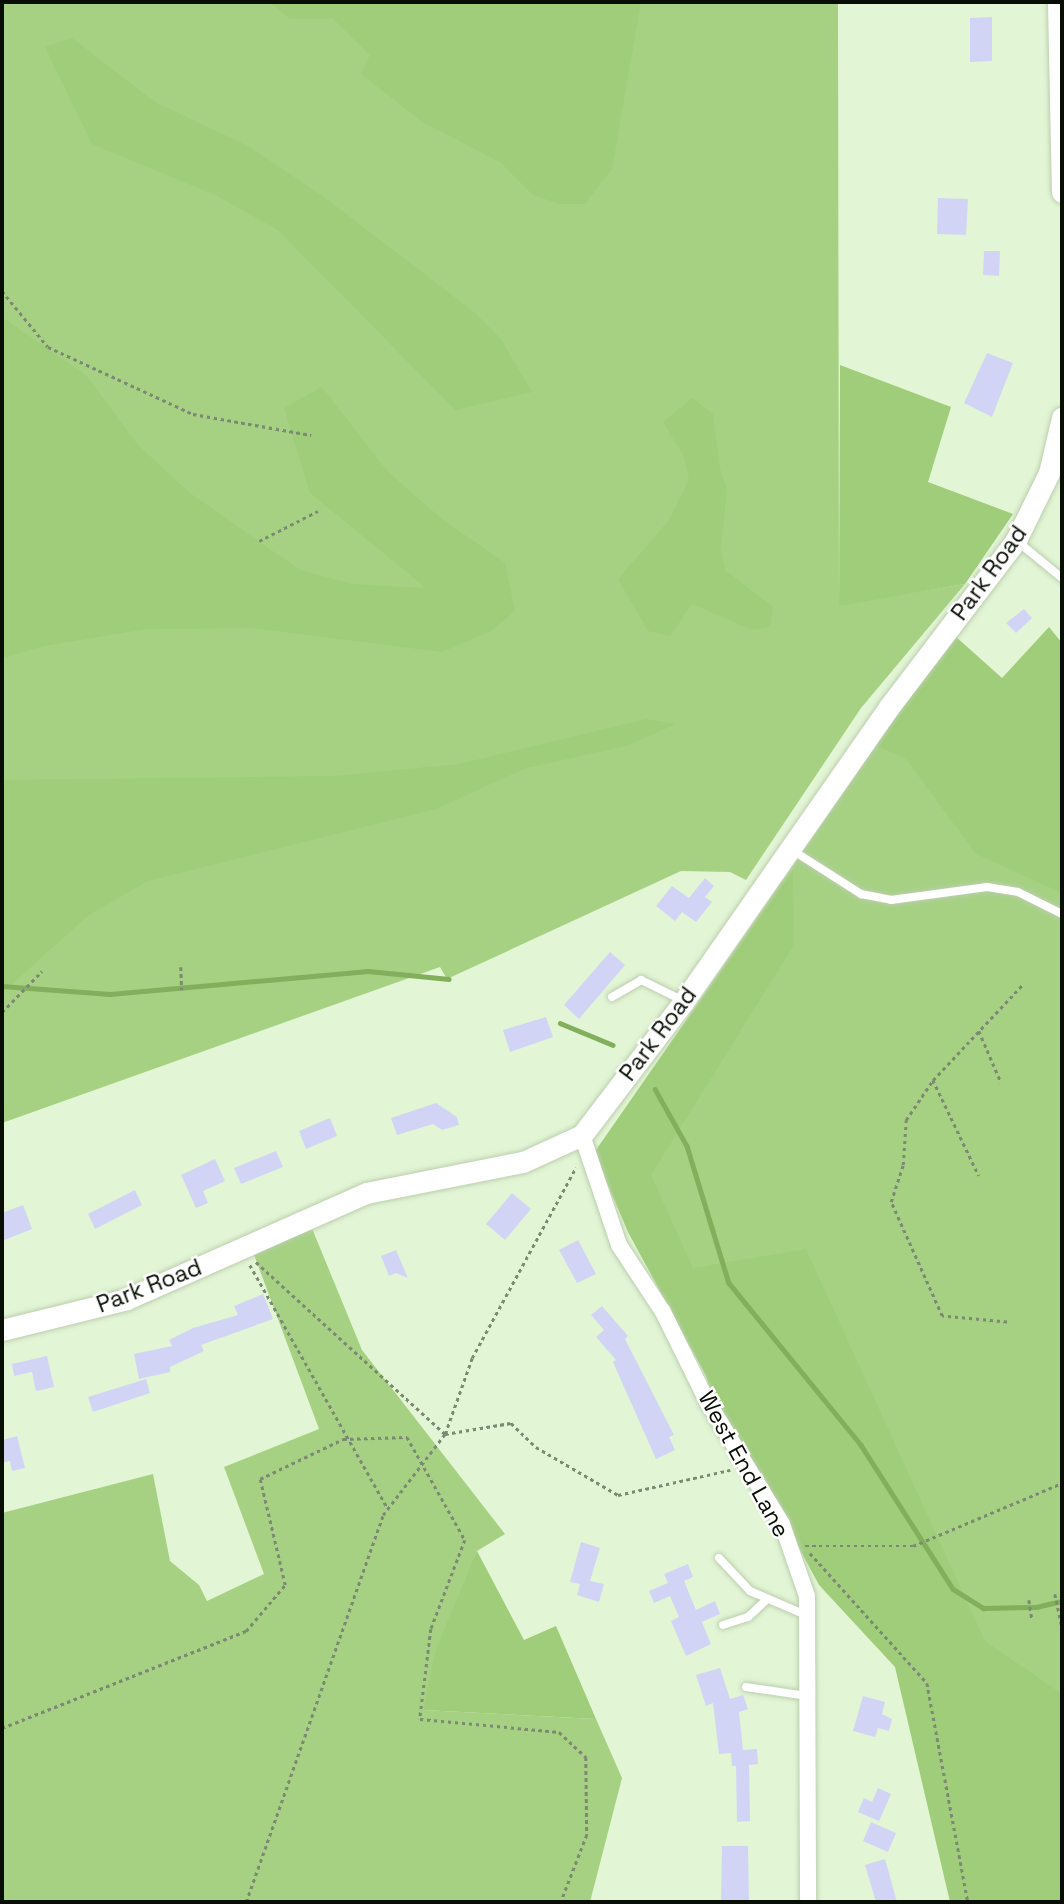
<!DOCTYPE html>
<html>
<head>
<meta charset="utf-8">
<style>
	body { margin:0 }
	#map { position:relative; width:1064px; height:1904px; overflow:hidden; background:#e2f5d5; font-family:"Space Grotesk",sans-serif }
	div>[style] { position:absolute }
	.green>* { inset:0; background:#a6d183 }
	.forest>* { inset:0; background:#9fcd79 }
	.stream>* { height:4.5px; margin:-2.25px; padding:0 2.25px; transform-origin:2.25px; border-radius:2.25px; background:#82af5b }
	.building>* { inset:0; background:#d2d4f6 }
	.path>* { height:2.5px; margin-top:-1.25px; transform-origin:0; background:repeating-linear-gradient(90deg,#7c8973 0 3.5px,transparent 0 7px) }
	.roads { filter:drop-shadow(0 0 2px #bbceae) drop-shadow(0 0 2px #bbceae) }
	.lane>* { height:8px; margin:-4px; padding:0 4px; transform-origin:4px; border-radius:4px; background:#fff }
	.street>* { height:16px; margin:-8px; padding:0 8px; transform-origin:8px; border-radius:8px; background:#fff }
	.secondary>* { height:21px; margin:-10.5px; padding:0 10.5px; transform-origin:10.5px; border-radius:10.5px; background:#fff }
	span { translate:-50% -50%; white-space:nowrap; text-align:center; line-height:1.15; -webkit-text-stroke:5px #fff; paint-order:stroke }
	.street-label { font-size:23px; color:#080e04 }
	.frame { position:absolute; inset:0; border:4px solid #080e04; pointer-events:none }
</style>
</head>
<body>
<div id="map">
	<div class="green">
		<i style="clip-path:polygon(2px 2px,838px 2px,839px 605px,965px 584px,861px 708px,746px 880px,730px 872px,681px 871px,447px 979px,440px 967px,2px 1123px)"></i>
		<i style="clip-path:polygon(900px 711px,1062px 833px,1062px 1902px,974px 1675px,752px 1476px,713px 1401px,684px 1296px,594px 1153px)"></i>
		<i style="clip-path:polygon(311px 1226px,362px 1350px,505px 1534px,477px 1551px,423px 1710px,596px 1719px,622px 1778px,590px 1902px,2px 1902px,2px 1513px,153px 1474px,170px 1561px,199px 1585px,207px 1601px,264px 1574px,224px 1467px,319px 1429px,253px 1252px)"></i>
	</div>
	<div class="forest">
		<i style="clip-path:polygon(269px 2px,641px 2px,612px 169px,585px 204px,559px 204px,533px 195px,501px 163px,421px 121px,361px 74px,370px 55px,333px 19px,290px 19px)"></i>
		<i style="clip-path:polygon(72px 38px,155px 102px,248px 146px,324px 197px,474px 312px,501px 339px,532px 392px,455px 410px,278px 230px,215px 195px,92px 144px,45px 47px)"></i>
		<i style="clip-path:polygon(2px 317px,86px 375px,138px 445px,190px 493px,300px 570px,352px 584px,426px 588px,310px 493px,284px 408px,322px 387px,388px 472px,442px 519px,505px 563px,515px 611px,491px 631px,442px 652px,253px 628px,147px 629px,45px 646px,2px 658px)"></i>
		<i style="clip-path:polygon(840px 365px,951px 407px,928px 482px,1013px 514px,965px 584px,839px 606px)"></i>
		<i style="clip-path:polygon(692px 398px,713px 414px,720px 469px,727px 489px,721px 548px,725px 570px,773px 607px,770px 627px,752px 630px,692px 604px,670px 636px,648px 631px,618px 579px,669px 520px,689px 480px,684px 457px,663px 422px)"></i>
		<i style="clip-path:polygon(1049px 627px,1062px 643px,1062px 893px,976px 854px,906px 759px,875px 745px,955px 636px,1002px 678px)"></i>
		<i style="clip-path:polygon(646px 719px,676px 724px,626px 746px,526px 768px,436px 809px,148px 881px,89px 915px,2px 993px,2px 780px,334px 776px,459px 764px)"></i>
		<i style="clip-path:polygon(793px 870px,794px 945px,651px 1175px,693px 1268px,806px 1249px,985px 1641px,1062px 1694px,1062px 1902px,950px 1902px,895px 1667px,819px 1585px,628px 1232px,594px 1153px)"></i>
		<i style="clip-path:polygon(477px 1551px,524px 1640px,556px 1626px,596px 1719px,423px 1710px,436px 1649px)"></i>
	</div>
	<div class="stream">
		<i style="left:2px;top:986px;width:108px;rotate:4.2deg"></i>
		<i style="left:110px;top:994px;width:259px;rotate:-5.1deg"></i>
		<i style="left:368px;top:971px;width:81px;rotate:5.6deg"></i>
		<i style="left:560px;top:1023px;width:57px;rotate:22.5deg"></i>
		<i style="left:655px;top:1089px;width:65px;rotate:60.7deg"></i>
		<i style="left:687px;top:1146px;width:143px;rotate:73deg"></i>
		<i style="left:729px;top:1283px;width:209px;rotate:50.8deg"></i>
		<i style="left:861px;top:1445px;width:171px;rotate:57.4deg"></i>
		<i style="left:953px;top:1589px;width:36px;rotate:32deg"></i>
		<i style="left:983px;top:1608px;width:53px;rotate:-1.1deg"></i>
		<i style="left:1036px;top:1607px;width:27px;rotate:-13deg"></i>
	</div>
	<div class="building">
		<i style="clip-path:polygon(992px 17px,992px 61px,970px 62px,970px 18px)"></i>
		<i style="clip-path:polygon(938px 198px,968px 199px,966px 235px,937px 234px)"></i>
		<i style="clip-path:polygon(984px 251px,1000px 251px,999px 276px,983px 275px)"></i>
		<i style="clip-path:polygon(987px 353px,1013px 363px,992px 417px,964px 403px)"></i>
		<i style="clip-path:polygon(1024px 609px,1032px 618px,1016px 633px,1006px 623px)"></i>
		<i style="clip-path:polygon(705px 878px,714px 886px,705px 897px,712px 902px,696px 922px,682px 912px,675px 921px,656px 906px,672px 886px,689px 898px)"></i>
		<i style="clip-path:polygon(610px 952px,625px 965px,579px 1019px,564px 1005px)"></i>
		<i style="clip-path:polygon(546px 1017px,553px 1037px,510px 1052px,503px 1030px)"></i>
		<i style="clip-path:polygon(436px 1103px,457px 1117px,459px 1125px,442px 1130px,433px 1124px,397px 1135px,391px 1118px)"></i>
		<i style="clip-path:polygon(330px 1118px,337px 1136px,306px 1149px,299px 1131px)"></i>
		<i style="clip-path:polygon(276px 1151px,283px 1167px,241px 1184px,234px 1168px)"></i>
		<i style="clip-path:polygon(215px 1159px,225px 1181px,203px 1191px,208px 1203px,196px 1208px,181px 1175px)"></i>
		<i style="clip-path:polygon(135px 1190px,142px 1205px,95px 1229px,88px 1214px)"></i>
		<i style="clip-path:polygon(512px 1193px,531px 1209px,505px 1240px,486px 1224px)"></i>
		<i style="clip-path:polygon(23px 1205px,32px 1229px,2px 1241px,2px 1213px)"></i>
		<i style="clip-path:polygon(578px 1240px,596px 1274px,577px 1283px,559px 1250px)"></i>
		<i style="clip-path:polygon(396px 1250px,408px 1278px,396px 1273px,389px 1276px,381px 1256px)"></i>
		<i style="clip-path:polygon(263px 1294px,273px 1319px,201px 1345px,204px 1351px,170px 1367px,170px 1372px,139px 1379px,134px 1354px,172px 1346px,169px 1340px,193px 1328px,238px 1315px,234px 1306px)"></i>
		<i style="clip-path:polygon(602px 1306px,628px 1336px,625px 1339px,674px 1435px,669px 1437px,675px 1450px,656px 1459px,613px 1362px,616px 1360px,596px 1337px,604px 1330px,591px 1315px)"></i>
		<i style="clip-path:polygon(47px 1356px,54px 1387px,36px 1391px,32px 1372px,14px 1376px,12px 1364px)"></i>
		<i style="clip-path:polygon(146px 1379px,150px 1393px,93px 1412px,88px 1397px)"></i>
		<i style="clip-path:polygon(17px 1436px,25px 1468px,12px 1471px,10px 1461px,2px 1463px,2px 1440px)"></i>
		<i style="clip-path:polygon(581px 1542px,600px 1548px,590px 1581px,604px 1584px,599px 1602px,577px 1595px,580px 1584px,570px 1582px)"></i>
		<i style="clip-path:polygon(688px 1564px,693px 1577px,684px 1581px,696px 1610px,715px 1601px,720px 1614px,702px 1622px,711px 1644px,686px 1656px,671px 1621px,679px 1617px,670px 1596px,654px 1603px,649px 1591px,668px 1583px,664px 1574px)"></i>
		<i style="clip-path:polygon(720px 1668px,730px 1699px,743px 1695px,748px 1709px,739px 1712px,743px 1750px,757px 1749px,758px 1764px,749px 1765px,750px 1821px,737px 1822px,736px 1766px,732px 1766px,731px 1753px,719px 1754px,713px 1703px,706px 1706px,696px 1675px)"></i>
		<i style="clip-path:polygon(863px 1696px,885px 1702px,882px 1714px,892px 1719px,889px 1731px,878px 1728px,875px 1737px,853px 1731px)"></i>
		<i style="clip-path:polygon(878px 1788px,891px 1794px,879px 1821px,858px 1812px,864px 1798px,872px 1802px)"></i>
		<i style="clip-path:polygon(871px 1822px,896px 1833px,888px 1852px,863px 1841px)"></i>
		<i style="clip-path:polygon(722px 1846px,748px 1846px,749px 1902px,721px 1902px)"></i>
		<i style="clip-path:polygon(885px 1859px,897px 1902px,876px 1902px,865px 1865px)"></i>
	</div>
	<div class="path">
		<i style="left:2px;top:291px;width:72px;rotate:50.6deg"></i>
		<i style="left:48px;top:347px;width:160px;rotate:24.8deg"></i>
		<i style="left:193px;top:414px;width:120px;rotate:10.1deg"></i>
		<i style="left:259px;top:541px;width:66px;rotate:-27deg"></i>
		<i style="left:181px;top:967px;width:23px;rotate:88deg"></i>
		<i style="left:2px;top:1012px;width:57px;rotate:-45.7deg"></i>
		<i style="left:979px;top:1031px;width:56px;rotate:66.7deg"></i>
		<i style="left:933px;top:1080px;width:106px;rotate:64.4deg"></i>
		<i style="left:256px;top:1262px;width:256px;rotate:42.3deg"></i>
		<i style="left:445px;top:1434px;width:67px;rotate:-9.5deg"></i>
		<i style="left:511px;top:1423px;width:35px;rotate:44deg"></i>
		<i style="left:536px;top:1447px;width:95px;rotate:30.3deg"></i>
		<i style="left:618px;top:1495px;width:115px;rotate:-12.6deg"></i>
		<i style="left:250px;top:1265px;width:280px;rotate:60.5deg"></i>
		<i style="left:1007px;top:1322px;width:65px;rotate:-174.7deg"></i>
		<i style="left:942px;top:1316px;width:125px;rotate:-114.1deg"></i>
		<i style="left:891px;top:1202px;width:39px;rotate:-72deg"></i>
		<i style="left:903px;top:1165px;width:45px;rotate:-86.2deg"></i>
		<i style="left:906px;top:1120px;width:48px;rotate:-56deg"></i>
		<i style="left:933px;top:1080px;width:132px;rotate:-46.8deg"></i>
		<i style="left:805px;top:1546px;width:108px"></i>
		<i style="left:913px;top:1546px;width:162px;rotate:-22.9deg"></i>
		<i style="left:810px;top:1553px;width:175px;rotate:48deg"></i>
		<i style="left:927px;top:1683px;width:223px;rotate:79.4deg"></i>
		<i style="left:1055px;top:1594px;width:34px;rotate:78deg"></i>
		<i style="left:1029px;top:1600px;width:18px;rotate:81deg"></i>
		<i style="left:2px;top:1728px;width:263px;rotate:-21.7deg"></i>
		<i style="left:246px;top:1631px;width:60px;rotate:-49.7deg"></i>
		<i style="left:285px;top:1585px;width:109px;rotate:-103.3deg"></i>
		<i style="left:260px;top:1479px;width:92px;rotate:-25.7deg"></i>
		<i style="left:343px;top:1439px;width:64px;rotate:-1.8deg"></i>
		<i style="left:407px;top:1437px;width:118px;rotate:60.6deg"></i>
		<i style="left:465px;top:1540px;width:95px;rotate:110.9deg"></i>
		<i style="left:431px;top:1629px;width:91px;rotate:97deg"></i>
		<i style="left:420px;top:1719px;width:140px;rotate:5.3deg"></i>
		<i style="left:559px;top:1732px;width:37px;rotate:43deg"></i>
		<i style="left:586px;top:1757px;width:78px;rotate:89.3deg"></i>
		<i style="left:587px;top:1835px;width:72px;rotate:111.2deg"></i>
		<i style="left:246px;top:1902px;width:411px;rotate:-70.5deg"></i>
		<i style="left:383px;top:1515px;width:102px;rotate:-52.6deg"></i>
		<i style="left:445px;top:1434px;width:81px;rotate:-70.4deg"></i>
		<i style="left:472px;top:1358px;width:217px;rotate:-61.4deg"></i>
	</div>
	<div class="roads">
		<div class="lane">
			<i style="left:1018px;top:542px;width:57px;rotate:39.3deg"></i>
			<i style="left:792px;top:850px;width:82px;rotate:32.5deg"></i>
			<i style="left:861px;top:894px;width:31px;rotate:11deg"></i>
			<i style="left:891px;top:900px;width:97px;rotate:-7.7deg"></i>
			<i style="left:987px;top:887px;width:31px;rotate:9deg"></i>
			<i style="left:1018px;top:892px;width:49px;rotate:26.6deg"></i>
			<i style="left:612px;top:997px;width:34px;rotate:-30deg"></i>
			<i style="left:641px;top:980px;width:48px;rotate:26deg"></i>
			<i style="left:719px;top:1558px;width:45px;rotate:46.8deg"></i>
			<i style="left:750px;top:1591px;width:63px;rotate:23.3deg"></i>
			<i style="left:723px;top:1625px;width:26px;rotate:-18deg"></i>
			<i style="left:748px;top:1617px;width:25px;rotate:-43deg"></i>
			<i style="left:746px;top:1687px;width:63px;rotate:8.3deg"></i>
		</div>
		<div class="street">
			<i style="left:582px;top:1135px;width:116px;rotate:71.4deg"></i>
			<i style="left:619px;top:1245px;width:80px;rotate:56.7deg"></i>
			<i style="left:663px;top:1312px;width:99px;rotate:63.7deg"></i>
			<i style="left:707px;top:1401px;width:144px;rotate:58.6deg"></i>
			<i style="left:782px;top:1524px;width:76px;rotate:70.9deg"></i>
			<i style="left:807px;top:1596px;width:306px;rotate:89.8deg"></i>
		</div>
		<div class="secondary">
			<i style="left:1058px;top:2px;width:190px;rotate:88.8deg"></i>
			<i style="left:2px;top:1330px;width:129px;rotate:-13.9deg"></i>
			<i style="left:127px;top:1299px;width:261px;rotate:-23.9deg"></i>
			<i style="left:366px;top:1193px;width:160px;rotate:-11.2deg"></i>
			<i style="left:523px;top:1162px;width:65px;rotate:-24.6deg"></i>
			<i style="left:582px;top:1135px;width:168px;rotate:-52.7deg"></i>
			<i style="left:684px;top:1001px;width:358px;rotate:-55.1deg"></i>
			<i style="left:889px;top:707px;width:210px;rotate:-52.7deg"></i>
			<i style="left:1016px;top:540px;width:75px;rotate:-63.8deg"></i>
			<i style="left:1049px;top:473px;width:57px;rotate:-76.7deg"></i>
		</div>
	</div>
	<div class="street-label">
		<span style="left:989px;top:573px;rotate:-54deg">Park Road</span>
		<span style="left:658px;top:1034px;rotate:-53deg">Park Road</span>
		<span style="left:149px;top:1286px;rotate:-21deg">Park Road</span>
		<span style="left:744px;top:1464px;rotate:61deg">West End Lane</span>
	</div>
	<div class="frame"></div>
</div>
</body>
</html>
